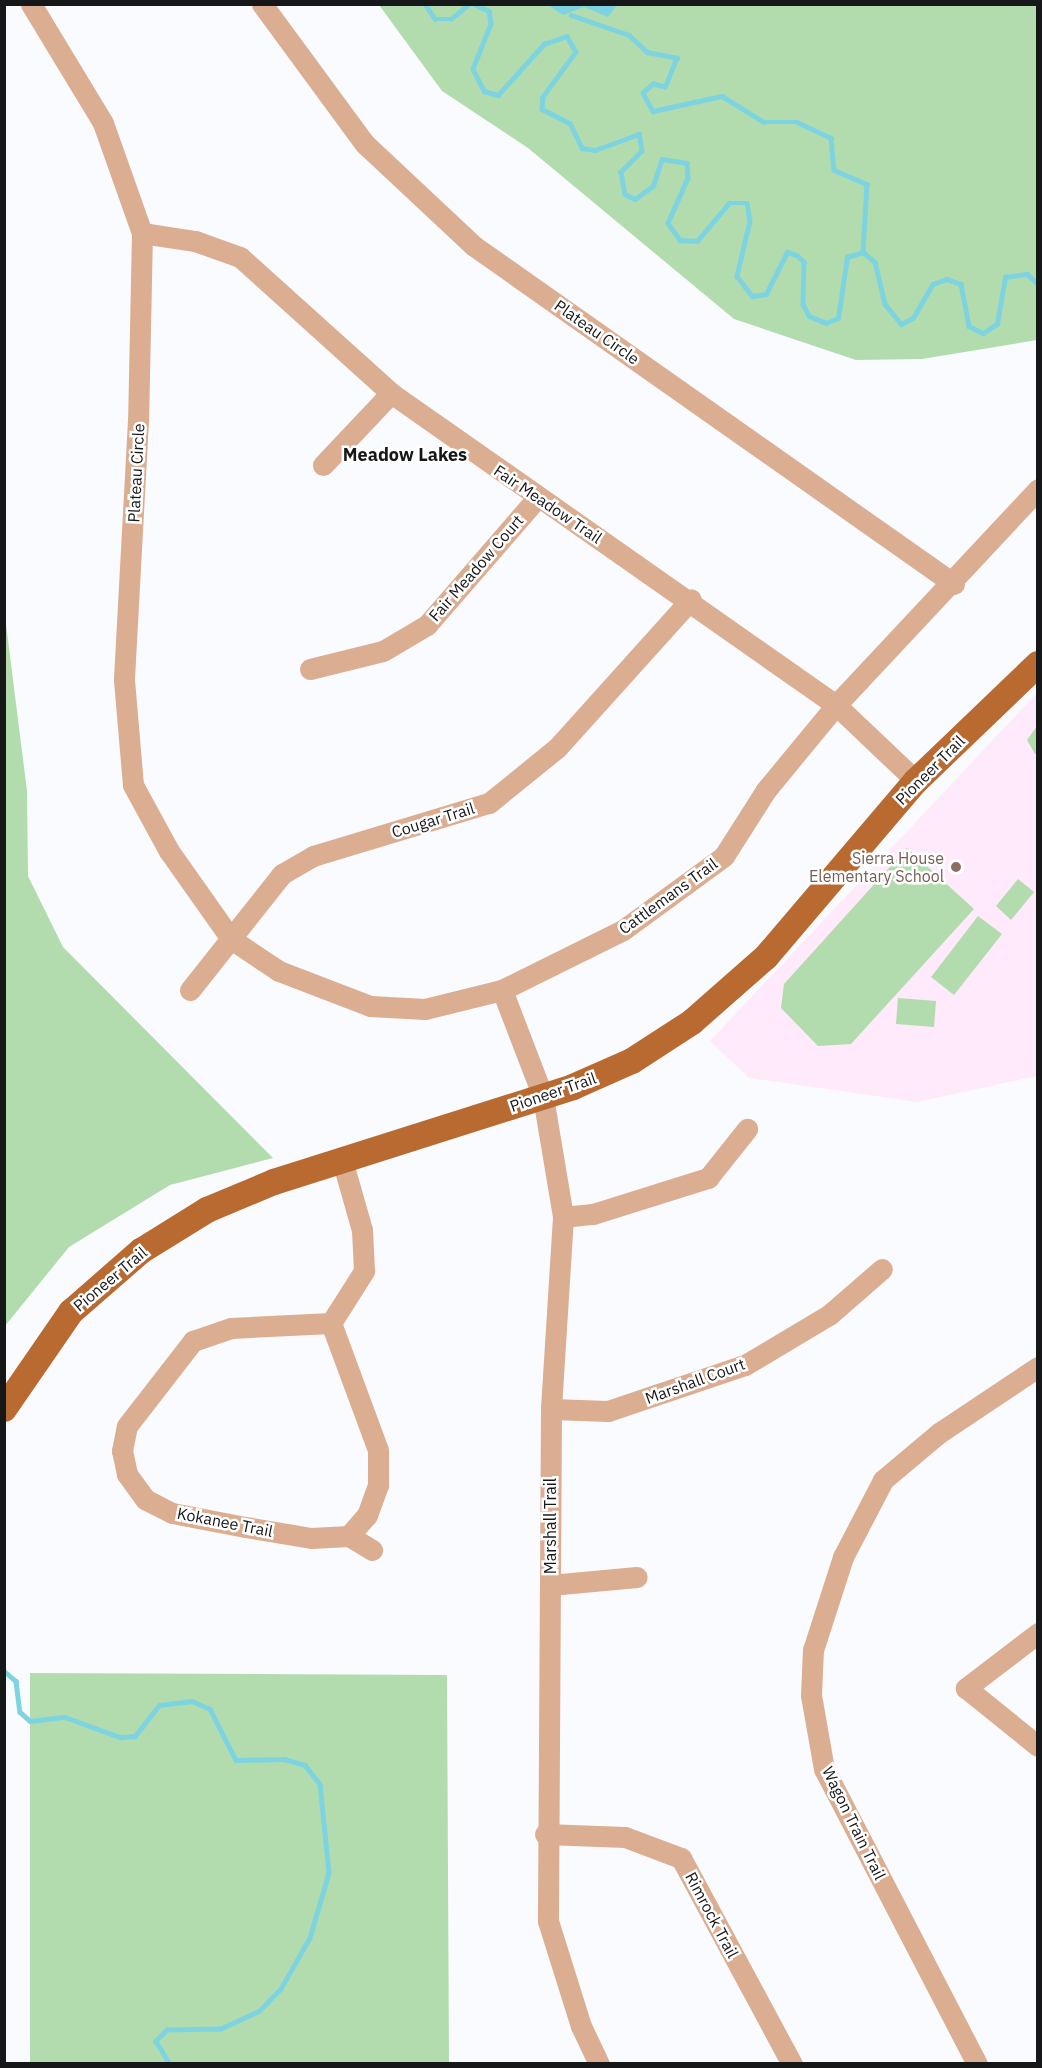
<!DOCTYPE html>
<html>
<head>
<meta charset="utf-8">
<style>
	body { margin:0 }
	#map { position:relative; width:1042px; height:2068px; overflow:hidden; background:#f9fbfe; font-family:"IBM Plex Sans",sans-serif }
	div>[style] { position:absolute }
	.education>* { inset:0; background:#feeafa }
	.green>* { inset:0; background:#b3dcae }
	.water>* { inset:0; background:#7dd4e0 }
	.stream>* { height:4.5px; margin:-2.25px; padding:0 2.25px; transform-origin:2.25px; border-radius:2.25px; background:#7dd4e0 }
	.minor>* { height:21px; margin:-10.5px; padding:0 10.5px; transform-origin:10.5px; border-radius:10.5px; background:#dbae92 }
	.major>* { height:26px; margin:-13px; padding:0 13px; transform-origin:13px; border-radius:13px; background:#b96a30 }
	.dots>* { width:16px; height:16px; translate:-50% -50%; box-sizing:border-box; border:3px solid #fff; border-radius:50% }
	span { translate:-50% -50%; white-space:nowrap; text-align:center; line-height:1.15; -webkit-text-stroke:5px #fff; paint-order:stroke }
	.street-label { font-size:16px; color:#161718 }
	.education-label { font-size:16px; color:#785e54 }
	.right { translate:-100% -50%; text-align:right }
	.neighbourhood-label { font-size:18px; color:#161718; font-weight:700 }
	.frame { position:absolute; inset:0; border:6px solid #161718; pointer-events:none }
</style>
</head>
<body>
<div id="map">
	<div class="education">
		<i style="clip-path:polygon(1037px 693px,1037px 1076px,917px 1102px,749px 1078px,710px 1041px)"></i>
	</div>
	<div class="green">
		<i style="clip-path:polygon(379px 5px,1037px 5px,1037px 340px,922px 359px,856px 360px,734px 319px,528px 148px,442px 91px)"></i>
		<i style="clip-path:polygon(5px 616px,27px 791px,28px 876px,63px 947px,273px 1158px,170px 1185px,69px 1247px,5px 1326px)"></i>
		<i style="clip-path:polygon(1037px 726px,1037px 754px,1035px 754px,1027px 740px)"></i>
		<i style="clip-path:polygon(907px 848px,974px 909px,851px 1044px,818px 1046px,781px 1008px,784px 984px)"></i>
		<i style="clip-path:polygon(1018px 879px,1034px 892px,1011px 920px,996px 906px)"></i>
		<i style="clip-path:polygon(978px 916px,1002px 934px,954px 995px,931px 977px)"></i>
		<i style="clip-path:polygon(898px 998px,936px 1001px,934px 1027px,896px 1024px)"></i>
		<i style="clip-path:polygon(30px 1673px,447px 1675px,449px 2063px,30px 2063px)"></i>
	</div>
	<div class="water">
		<i style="clip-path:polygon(548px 5px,617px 5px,608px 17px,584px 7px,563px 15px)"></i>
	</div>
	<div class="stream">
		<i style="left:425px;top:4px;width:18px;rotate:56deg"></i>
		<i style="left:435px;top:19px;width:16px"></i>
		<i style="left:451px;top:19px;width:23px;rotate:-40deg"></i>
		<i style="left:474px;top:4px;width:17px;rotate:25deg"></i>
		<i style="left:489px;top:11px;width:13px;rotate:81deg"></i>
		<i style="left:491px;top:24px;width:48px;rotate:111.8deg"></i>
		<i style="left:473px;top:69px;width:25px;rotate:63deg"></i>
		<i style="left:484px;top:91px;width:15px;rotate:16deg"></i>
		<i style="left:498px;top:95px;width:69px;rotate:-48deg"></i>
		<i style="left:544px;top:44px;width:24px;rotate:-19deg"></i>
		<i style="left:567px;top:36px;width:18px;rotate:61deg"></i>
		<i style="left:576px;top:52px;width:56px;rotate:126.3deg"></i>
		<i style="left:543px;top:97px;width:12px;rotate:95deg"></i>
		<i style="left:542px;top:109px;width:31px;rotate:27deg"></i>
		<i style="left:570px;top:123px;width:28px;rotate:64deg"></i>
		<i style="left:582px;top:148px;width:13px;rotate:9deg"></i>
		<i style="left:595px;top:150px;width:47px;rotate:-20deg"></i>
		<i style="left:639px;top:134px;width:17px;rotate:80deg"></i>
		<i style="left:642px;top:151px;width:30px;rotate:135deg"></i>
		<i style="left:621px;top:172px;width:22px;rotate:80deg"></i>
		<i style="left:625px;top:194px;width:11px;rotate:27deg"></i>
		<i style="left:635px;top:199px;width:22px;rotate:-36deg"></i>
		<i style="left:653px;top:186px;width:28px;rotate:-72deg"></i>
		<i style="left:662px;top:159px;width:25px;rotate:9deg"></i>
		<i style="left:687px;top:163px;width:15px;rotate:86deg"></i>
		<i style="left:688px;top:178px;width:49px;rotate:114deg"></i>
		<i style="left:668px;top:223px;width:21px;rotate:55deg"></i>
		<i style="left:680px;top:240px;width:17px;rotate:3deg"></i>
		<i style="left:697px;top:241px;width:50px;rotate:-49.9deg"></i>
		<i style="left:729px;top:203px;width:18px"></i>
		<i style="left:747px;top:203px;width:18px;rotate:81deg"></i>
		<i style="left:750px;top:221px;width:57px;rotate:103.3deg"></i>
		<i style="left:737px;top:276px;width:25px;rotate:53deg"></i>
		<i style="left:752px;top:296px;width:14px;rotate:-8deg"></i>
		<i style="left:766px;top:294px;width:47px;rotate:-63.4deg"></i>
		<i style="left:787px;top:252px;width:10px;rotate:17deg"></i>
		<i style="left:797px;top:255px;width:10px;rotate:45deg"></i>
		<i style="left:804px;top:262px;width:42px;rotate:91.4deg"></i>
		<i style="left:803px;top:304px;width:13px;rotate:63deg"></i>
		<i style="left:809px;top:316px;width:18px;rotate:22deg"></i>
		<i style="left:826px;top:323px;width:13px;rotate:-23deg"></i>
		<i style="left:838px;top:318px;width:62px;rotate:-81.6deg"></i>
		<i style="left:847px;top:257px;width:17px;rotate:-17deg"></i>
		<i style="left:863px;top:252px;width:16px;rotate:40deg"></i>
		<i style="left:875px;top:262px;width:43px;rotate:76.6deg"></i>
		<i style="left:885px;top:304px;width:26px;rotate:51deg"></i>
		<i style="left:901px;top:324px;width:13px;rotate:-27deg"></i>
		<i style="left:913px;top:318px;width:39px;rotate:-60deg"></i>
		<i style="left:933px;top:284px;width:15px;rotate:-20deg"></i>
		<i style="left:947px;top:279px;width:15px;rotate:20deg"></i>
		<i style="left:961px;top:284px;width:43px;rotate:79.2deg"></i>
		<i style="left:969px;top:326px;width:16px;rotate:27deg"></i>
		<i style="left:983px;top:333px;width:17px;rotate:-33deg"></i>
		<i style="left:997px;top:324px;width:48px;rotate:-80.3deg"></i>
		<i style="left:1005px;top:277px;width:22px;rotate:-8deg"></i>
		<i style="left:1027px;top:274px;width:15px;rotate:42deg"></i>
		<i style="left:571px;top:15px;width:61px;rotate:19deg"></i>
		<i style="left:629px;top:35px;width:25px;rotate:43deg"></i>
		<i style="left:647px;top:52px;width:31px;rotate:11deg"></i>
		<i style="left:677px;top:58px;width:31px;rotate:112deg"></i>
		<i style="left:665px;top:87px;width:12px;rotate:-166deg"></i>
		<i style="left:653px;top:84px;width:13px;rotate:138deg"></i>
		<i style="left:643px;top:93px;width:21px;rotate:61deg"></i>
		<i style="left:653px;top:111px;width:71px;rotate:-12.3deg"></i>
		<i style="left:722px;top:96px;width:49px;rotate:31.8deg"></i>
		<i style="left:764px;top:122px;width:33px"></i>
		<i style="left:797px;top:122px;width:38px;rotate:25deg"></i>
		<i style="left:831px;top:138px;width:32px;rotate:85deg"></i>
		<i style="left:834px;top:170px;width:36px;rotate:23deg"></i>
		<i style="left:867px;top:184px;width:68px;rotate:93.4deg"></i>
		<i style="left:4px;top:1671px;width:16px;rotate:40deg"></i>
		<i style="left:16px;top:1681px;width:31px;rotate:83deg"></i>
		<i style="left:20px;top:1712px;width:13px;rotate:42deg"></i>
		<i style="left:30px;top:1721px;width:35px;rotate:-7deg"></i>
		<i style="left:65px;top:1717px;width:59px;rotate:20deg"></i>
		<i style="left:120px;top:1737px;width:15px;rotate:-4deg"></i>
		<i style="left:135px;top:1736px;width:39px;rotate:-52deg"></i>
		<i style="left:159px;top:1705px;width:33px;rotate:-7deg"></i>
		<i style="left:192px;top:1701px;width:20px;rotate:24deg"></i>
		<i style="left:210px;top:1709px;width:57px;rotate:63deg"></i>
		<i style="left:236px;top:1760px;width:48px;rotate:-1.2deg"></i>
		<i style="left:284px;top:1759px;width:22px;rotate:16deg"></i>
		<i style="left:305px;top:1765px;width:24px;rotate:52deg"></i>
		<i style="left:320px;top:1784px;width:89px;rotate:84.2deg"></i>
		<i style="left:329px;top:1873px;width:68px;rotate:106.3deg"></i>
		<i style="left:310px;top:1938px;width:59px;rotate:119.6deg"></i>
		<i style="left:281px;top:1989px;width:30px;rotate:134deg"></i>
		<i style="left:260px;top:2011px;width:43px;rotate:155.2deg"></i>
		<i style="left:221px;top:2029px;width:54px;rotate:178.9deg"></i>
		<i style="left:167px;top:2030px;width:16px;rotate:135deg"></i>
		<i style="left:156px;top:2041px;width:27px;rotate:59deg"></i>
	</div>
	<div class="minor">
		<i style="left:31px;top:4px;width:139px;rotate:58.8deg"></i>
		<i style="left:103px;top:123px;width:117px;rotate:70.5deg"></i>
		<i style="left:142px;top:233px;width:187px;rotate:91.2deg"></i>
		<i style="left:138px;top:420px;width:260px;rotate:93.1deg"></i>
		<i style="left:124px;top:680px;width:105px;rotate:85.1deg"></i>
		<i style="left:133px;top:785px;width:75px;rotate:61.4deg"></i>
		<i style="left:169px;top:851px;width:108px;rotate:54.8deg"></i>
		<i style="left:231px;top:939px;width:58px;rotate:33.7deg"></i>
		<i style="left:279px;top:971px;width:97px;rotate:21deg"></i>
		<i style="left:370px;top:1006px;width:55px;rotate:3.1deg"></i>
		<i style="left:425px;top:1009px;width:79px;rotate:-13.9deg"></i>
		<i style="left:502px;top:990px;width:135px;rotate:-26.4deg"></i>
		<i style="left:623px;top:930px;width:125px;rotate:-36.2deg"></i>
		<i style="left:724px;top:856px;width:78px;rotate:-57.5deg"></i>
		<i style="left:766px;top:790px;width:110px;rotate:-50.5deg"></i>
		<i style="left:836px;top:705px;width:296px;rotate:-46.9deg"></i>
		<i style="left:262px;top:4px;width:174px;rotate:53.7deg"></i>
		<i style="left:365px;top:144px;width:149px;rotate:43.1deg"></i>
		<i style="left:474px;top:246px;width:587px;rotate:35.15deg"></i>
		<i style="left:142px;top:233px;width:54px;rotate:8.6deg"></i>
		<i style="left:195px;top:241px;width:48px;rotate:19.6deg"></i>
		<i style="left:240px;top:257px;width:203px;rotate:42deg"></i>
		<i style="left:391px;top:393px;width:543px;rotate:35.04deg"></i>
		<i style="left:836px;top:705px;width:110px;rotate:43.5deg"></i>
		<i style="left:323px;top:465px;width:99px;rotate:-46.6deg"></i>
		<i style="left:310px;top:669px;width:75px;rotate:-13.9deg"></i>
		<i style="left:383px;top:651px;width:51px;rotate:-30.6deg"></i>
		<i style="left:427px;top:625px;width:168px;rotate:-49.1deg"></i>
		<i style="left:190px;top:990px;width:148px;rotate:-51.6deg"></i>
		<i style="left:282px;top:874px;width:36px;rotate:-30deg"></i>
		<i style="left:313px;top:856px;width:184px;rotate:-16.8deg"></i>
		<i style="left:489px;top:803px;width:87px;rotate:-39deg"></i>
		<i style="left:557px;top:748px;width:200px;rotate:-48deg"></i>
		<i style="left:502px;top:990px;width:115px;rotate:69deg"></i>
		<i style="left:543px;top:1097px;width:122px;rotate:80.5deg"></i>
		<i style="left:563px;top:1217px;width:192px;rotate:93.6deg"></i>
		<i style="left:551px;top:1409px;width:512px;rotate:90.34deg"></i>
		<i style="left:548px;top:1921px;width:110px;rotate:72.6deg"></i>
		<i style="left:581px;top:2026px;width:42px;rotate:64.7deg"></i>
		<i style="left:563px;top:1217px;width:30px;rotate:-6deg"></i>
		<i style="left:593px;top:1214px;width:121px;rotate:-17.4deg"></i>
		<i style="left:708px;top:1178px;width:63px;rotate:-51.5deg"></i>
		<i style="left:331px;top:1323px;width:135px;rotate:69.7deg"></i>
		<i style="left:378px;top:1450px;width:35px;rotate:90deg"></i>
		<i style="left:378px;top:1485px;width:32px;rotate:110deg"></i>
		<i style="left:367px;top:1515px;width:28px;rotate:131deg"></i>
		<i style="left:349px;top:1536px;width:38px;rotate:177deg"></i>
		<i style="left:311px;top:1538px;width:67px;rotate:-170.5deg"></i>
		<i style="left:245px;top:1527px;width:74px;rotate:-169.1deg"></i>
		<i style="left:172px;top:1513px;width:30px;rotate:-153deg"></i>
		<i style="left:145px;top:1499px;width:31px;rotate:-126deg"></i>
		<i style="left:127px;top:1474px;width:24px;rotate:-102deg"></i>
		<i style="left:122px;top:1451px;width:25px;rotate:-79deg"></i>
		<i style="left:127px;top:1426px;width:108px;rotate:-52.2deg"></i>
		<i style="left:193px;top:1341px;width:40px;rotate:-18.9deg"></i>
		<i style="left:231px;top:1328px;width:100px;rotate:-2.9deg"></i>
		<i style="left:331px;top:1323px;width:62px;rotate:-57.6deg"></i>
		<i style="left:364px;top:1271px;width:41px;rotate:-92.8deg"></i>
		<i style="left:362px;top:1230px;width:73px;rotate:-105.9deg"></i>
		<i style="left:551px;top:1409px;width:57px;rotate:2deg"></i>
		<i style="left:608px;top:1411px;width:145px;rotate:-18.6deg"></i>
		<i style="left:745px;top:1365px;width:98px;rotate:-30.8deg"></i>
		<i style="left:829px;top:1315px;width:70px;rotate:-41deg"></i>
		<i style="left:349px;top:1536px;width:27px;rotate:31deg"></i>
		<i style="left:550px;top:1585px;width:87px;rotate:-5.3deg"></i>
		<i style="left:1038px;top:1633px;width:91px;rotate:142.6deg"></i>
		<i style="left:966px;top:1688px;width:92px;rotate:38.9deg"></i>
		<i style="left:545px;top:1834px;width:80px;rotate:2.1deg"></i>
		<i style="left:625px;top:1837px;width:60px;rotate:20.6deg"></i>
		<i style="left:681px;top:1858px;width:234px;rotate:61.7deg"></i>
		<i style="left:977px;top:2064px;width:332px;rotate:-117.4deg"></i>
		<i style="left:824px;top:1769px;width:75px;rotate:-100deg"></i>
		<i style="left:811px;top:1695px;width:45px;rotate:-87.5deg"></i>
		<i style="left:813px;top:1650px;width:98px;rotate:-72.1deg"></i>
		<i style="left:843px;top:1557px;width:87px;rotate:-62.5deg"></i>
		<i style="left:883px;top:1480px;width:73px;rotate:-40deg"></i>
		<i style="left:939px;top:1433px;width:119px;rotate:-33.7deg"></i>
	</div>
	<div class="major">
		<i style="left:4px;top:1409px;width:118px;rotate:-55.4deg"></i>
		<i style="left:71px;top:1312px;width:93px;rotate:-41.1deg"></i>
		<i style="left:141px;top:1251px;width:78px;rotate:-31.8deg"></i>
		<i style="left:207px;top:1210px;width:73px;rotate:-22.7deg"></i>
		<i style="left:274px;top:1182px;width:314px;rotate:-17.6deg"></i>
		<i style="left:573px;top:1087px;width:64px;rotate:-23.8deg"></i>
		<i style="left:632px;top:1061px;width:72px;rotate:-33deg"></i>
		<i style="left:692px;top:1022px;width:98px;rotate:-41.3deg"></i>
		<i style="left:766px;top:957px;width:231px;rotate:-49.6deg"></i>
		<i style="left:916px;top:781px;width:169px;rotate:-43.8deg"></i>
	</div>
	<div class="dots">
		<i style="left:956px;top:867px;background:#8d6e63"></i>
	</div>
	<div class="street-label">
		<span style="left:597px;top:332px;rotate:35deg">Plateau Circle</span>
		<span style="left:136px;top:473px;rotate:-87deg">Plateau Circle</span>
		<span style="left:548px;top:504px;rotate:34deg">Fair Meadow Trail</span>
		<span style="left:476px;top:568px;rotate:-49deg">Fair Meadow Court</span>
		<span style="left:930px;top:770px;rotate:-45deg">Pioneer Trail</span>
		<span style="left:433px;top:820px;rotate:-17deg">Cougar Trail</span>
		<span style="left:668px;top:896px;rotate:-36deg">Cattlemans Trail</span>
		<span style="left:553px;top:1092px;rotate:-19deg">Pioneer Trail</span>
		<span style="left:110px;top:1279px;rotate:-40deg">Pioneer Trail</span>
		<span style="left:695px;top:1381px;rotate:-20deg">Marshall Court</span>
		<span style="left:225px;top:1522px;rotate:11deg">Kokanee Trail</span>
		<span style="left:550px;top:1526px;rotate:-90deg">Marshall Trail</span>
		<span style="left:854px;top:1823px;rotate:64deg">Wagon Train Trail</span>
		<span style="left:712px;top:1915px;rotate:62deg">Rimrock Trail</span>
	</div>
	<div class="education-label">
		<span class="right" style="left:944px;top:867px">Sierra House<br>Elementary School</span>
	</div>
	<div class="neighbourhood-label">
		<span style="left:405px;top:455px">Meadow Lakes</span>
	</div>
	<div class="frame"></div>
</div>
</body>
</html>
